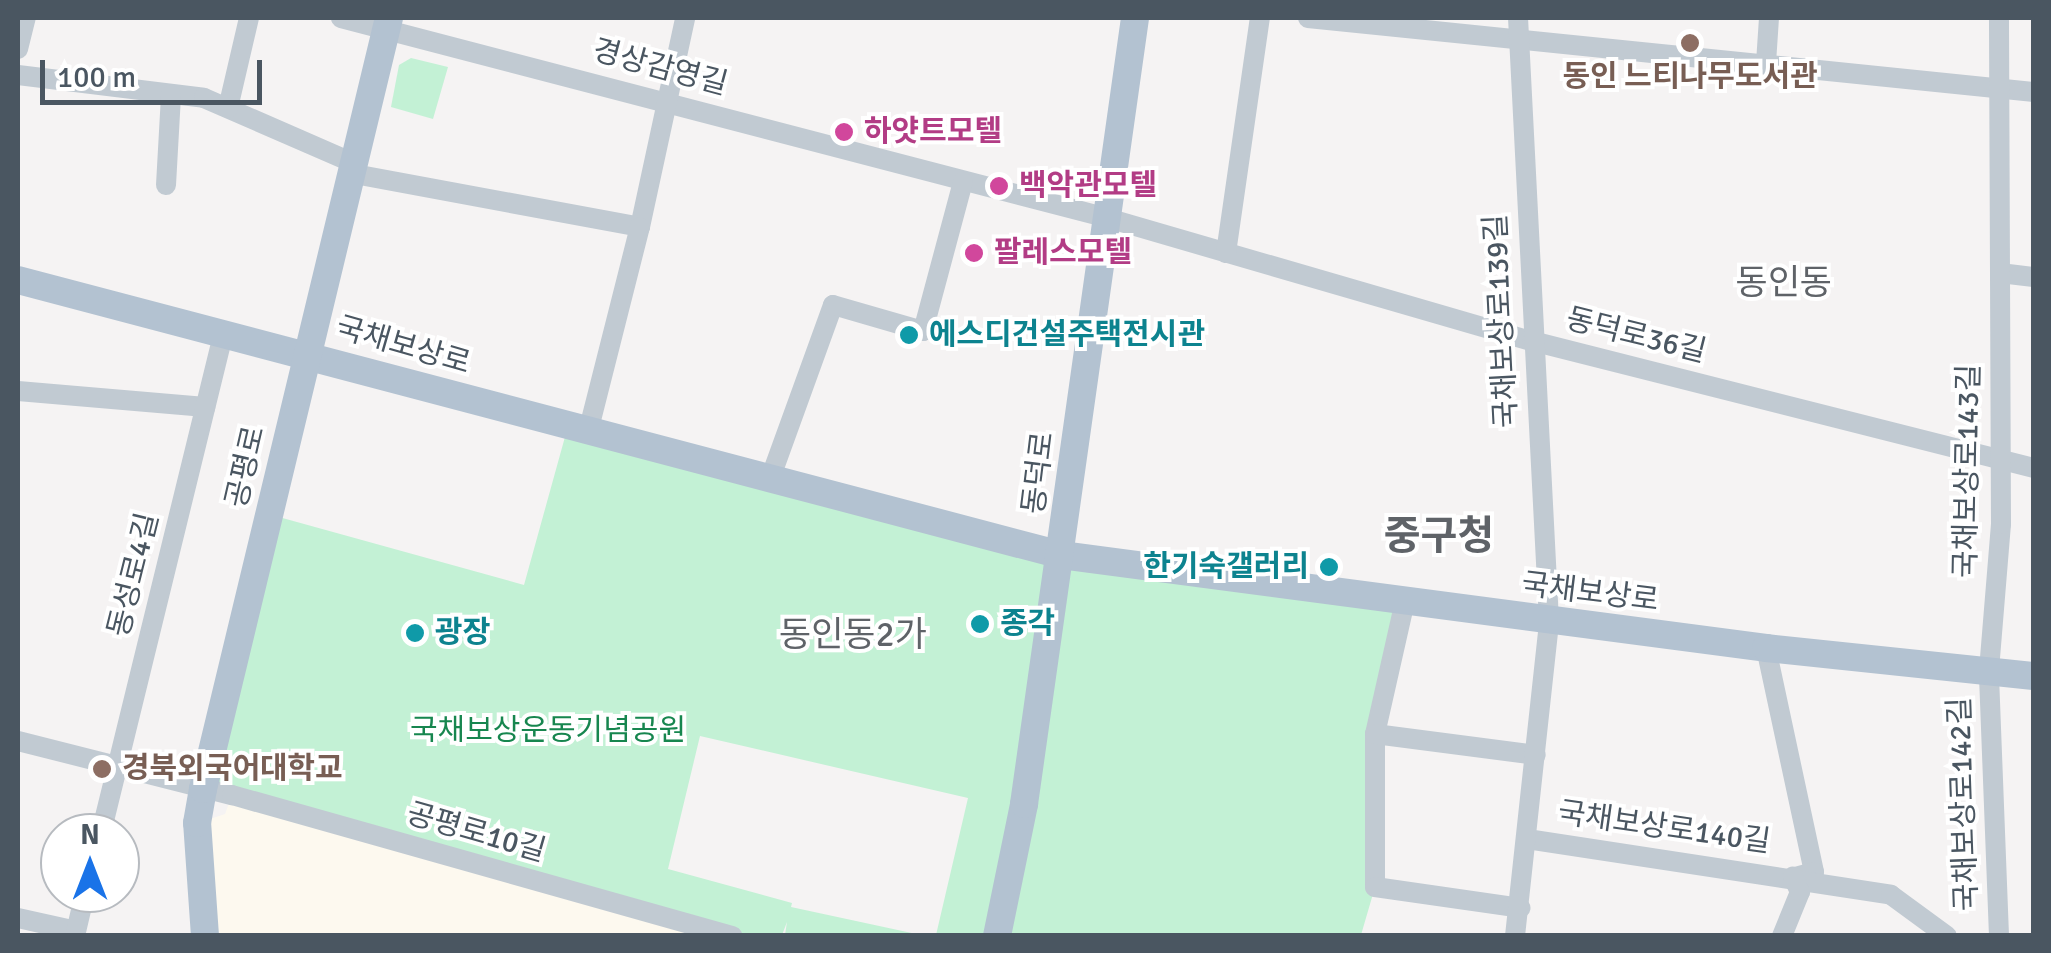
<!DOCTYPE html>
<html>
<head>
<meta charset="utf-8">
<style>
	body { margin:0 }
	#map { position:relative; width:2051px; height:953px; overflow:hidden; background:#f5f3f3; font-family:Signika,"Noto Sans KR",sans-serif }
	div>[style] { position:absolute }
	.commercial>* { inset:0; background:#fdf9ef }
	.green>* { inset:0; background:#c3f1d5 }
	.minor>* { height:20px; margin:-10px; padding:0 10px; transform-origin:10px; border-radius:10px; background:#c1cad2 }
	.major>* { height:28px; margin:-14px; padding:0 14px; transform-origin:14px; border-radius:14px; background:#b3c2d1 }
	.dots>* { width:28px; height:28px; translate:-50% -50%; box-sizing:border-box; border:5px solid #fff; border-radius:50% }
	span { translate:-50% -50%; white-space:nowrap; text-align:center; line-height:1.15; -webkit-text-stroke:8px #fff; paint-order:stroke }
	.street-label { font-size:30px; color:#4a5661 }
	.education-label { font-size:30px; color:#785e54; font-weight:700 }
	.left { translate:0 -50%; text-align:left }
	.hotel-label { font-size:30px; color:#b23c85; font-weight:700 }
	.culture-label { font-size:30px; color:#0d838f; font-weight:700 }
	.right { translate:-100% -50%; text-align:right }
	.park-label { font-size:30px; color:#17864f }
	.quarter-label { font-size:35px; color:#5f6368 }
	.district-label { font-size:40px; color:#5f6368; font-weight:700 }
	.frame { position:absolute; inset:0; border:20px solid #4a5661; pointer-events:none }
	.north { position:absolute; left:40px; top:813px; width:100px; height:100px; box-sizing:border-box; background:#fff; border:2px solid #b7bbc0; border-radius:50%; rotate:0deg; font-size:28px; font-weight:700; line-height:40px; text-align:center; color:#4a5661 }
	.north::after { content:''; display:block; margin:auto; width:35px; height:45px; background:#1a73e8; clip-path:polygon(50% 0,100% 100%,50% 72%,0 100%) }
	.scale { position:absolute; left:40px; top:60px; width:222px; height:45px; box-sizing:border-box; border:5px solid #4a5661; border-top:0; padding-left:12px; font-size:30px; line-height:35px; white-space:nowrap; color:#4a5661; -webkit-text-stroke:8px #fff; paint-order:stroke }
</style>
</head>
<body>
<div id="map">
	<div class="commercial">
		<i style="clip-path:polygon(232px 795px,756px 935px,209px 935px,204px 821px,225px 814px)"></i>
	</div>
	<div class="green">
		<i style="clip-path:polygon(411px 58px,448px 67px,433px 119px,391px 107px,399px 65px)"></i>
		<i style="clip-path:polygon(568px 426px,1061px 555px,1405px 601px,1375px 734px,1375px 887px,1361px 935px,936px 935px,968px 798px,700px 736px,668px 869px,792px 903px,791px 907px,921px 935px,785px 935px,787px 922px,782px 935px,734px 935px,203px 789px,268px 514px,524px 585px)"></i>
	</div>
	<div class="minor">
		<i style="left:341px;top:18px;width:789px;rotate:14.62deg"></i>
		<i style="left:1104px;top:217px;width:446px;rotate:16.2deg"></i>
		<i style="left:1532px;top:341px;width:518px;rotate:14.2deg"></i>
		<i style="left:1308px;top:18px;width:730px;rotate:5.82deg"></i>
		<i style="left:18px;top:49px;width:32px;rotate:-76deg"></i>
		<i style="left:1766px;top:63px;width:45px;rotate:-86.2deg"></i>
		<i style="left:18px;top:75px;width:187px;rotate:7deg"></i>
		<i style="left:204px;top:98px;width:160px;rotate:23.5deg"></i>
		<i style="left:228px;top:108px;width:92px;rotate:-76.9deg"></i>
		<i style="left:349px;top:173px;width:296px;rotate:10.5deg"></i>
		<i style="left:640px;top:227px;width:214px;rotate:-77.8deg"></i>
		<i style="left:166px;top:185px;width:90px;rotate:-86.8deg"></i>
		<i style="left:1226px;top:253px;width:237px;rotate:-81.8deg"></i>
		<i style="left:2000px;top:273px;width:34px;rotate:7deg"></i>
		<i style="left:18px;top:391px;width:188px;rotate:4.9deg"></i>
		<i style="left:588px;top:432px;width:211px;rotate:-75.8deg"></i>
		<i style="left:770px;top:479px;width:185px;rotate:-70.1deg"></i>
		<i style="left:833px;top:305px;width:94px;rotate:16.1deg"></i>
		<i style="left:923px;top:331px;width:154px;rotate:-75deg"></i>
		<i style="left:1405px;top:601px;width:136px;rotate:102.7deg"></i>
		<i style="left:1375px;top:734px;width:153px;rotate:90deg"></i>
		<i style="left:1375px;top:887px;width:147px;rotate:8.2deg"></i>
		<i style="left:1766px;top:648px;width:229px;rotate:77.9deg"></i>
		<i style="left:1814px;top:872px;width:20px;rotate:165deg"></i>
		<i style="left:1375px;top:734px;width:162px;rotate:7.4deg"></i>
		<i style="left:18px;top:741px;width:221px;rotate:14.2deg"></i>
		<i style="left:232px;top:795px;width:520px;rotate:15.75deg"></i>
		<i style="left:101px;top:833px;width:517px;rotate:-76.23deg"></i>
		<i style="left:1527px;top:839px;width:368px;rotate:8.7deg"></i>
		<i style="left:1891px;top:895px;width:69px;rotate:36.2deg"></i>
		<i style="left:18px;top:918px;width:59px;rotate:12.6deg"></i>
		<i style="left:75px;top:936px;width:44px;rotate:-76.9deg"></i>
		<i style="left:1515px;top:936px;width:317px;rotate:-83.8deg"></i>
		<i style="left:1549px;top:621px;width:604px;rotate:-92.94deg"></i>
		<i style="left:1782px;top:936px;width:48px;rotate:-67.8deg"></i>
		<i style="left:1800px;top:892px;width:17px;rotate:-115deg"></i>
		<i style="left:1999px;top:936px;width:266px;rotate:-92.2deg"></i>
		<i style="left:1989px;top:670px;width:146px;rotate:-85.3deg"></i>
		<i style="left:2001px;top:524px;width:506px;rotate:-90.23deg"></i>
	</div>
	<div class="major">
		<i style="left:18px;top:280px;width:1079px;rotate:14.77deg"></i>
		<i style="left:1061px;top:555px;width:711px;rotate:7.51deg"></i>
		<i style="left:1766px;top:648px;width:269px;rotate:6deg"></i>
		<i style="left:205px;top:936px;width:113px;rotate:-94deg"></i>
		<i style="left:197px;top:823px;width:35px;rotate:-80deg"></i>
		<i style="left:203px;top:789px;width:793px;rotate:-76.44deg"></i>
		<i style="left:997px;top:936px;width:135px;rotate:-78.4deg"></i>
		<i style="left:1024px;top:804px;width:794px;rotate:-81.96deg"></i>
	</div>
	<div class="dots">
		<i style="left:1690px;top:43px;background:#8d6e63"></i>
		<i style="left:844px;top:132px;background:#d1479c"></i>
		<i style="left:999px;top:186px;background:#d1479c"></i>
		<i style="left:974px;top:253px;background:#d1479c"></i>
		<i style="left:909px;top:335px;background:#0f9aa8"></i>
		<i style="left:1329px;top:567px;background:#0f9aa8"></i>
		<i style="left:980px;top:624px;background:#0f9aa8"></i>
		<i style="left:415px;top:633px;background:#0f9aa8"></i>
		<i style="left:102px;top:769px;background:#8d6e63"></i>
	</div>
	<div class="street-label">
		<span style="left:660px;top:68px;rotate:15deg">경상감영길</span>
		<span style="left:1502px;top:321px;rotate:-93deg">국채보상로139길</span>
		<span style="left:1636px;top:336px;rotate:14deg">동덕로36길</span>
		<span style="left:403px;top:346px;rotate:16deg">국채보상로</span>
		<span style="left:246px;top:467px;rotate:-77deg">공평로</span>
		<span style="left:1968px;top:471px;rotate:-89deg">국채보상로143길</span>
		<span style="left:1039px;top:473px;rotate:-83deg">동덕로</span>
		<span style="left:134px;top:575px;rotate:-76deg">동성로4길</span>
		<span style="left:1590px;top:593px;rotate:7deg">국채보상로</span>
		<span style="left:1964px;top:804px;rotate:-92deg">국채보상로142길</span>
		<span style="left:1664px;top:828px;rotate:8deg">국채보상로140길</span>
		<span style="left:476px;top:833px;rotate:16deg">공평로10길</span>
	</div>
	<div class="education-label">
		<span style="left:1690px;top:77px">동인 느티나무도서관</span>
		<span class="left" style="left:122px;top:769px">경북외국어대학교</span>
	</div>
	<div class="hotel-label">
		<span class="left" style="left:864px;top:132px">하얏트모텔</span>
		<span class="left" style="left:1019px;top:186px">백악관모텔</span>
		<span class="left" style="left:994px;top:253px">팔레스모텔</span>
	</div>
	<div class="culture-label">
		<span class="left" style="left:929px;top:335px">에스디건설주택전시관</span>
		<span class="right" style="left:1309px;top:567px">한기숙갤러리</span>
		<span class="left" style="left:1000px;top:624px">종각</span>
		<span class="left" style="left:435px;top:633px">광장</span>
	</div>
	<div class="park-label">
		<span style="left:548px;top:731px">국채보상운동기념공원</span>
	</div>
	<div class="quarter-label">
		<span style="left:1784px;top:283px">동인동</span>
		<span style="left:853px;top:635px">동인동2가</span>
	</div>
	<div class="district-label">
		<span style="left:1439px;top:536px">중구청</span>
	</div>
	<div class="frame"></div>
	<div class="north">N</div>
	<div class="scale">100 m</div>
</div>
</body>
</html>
